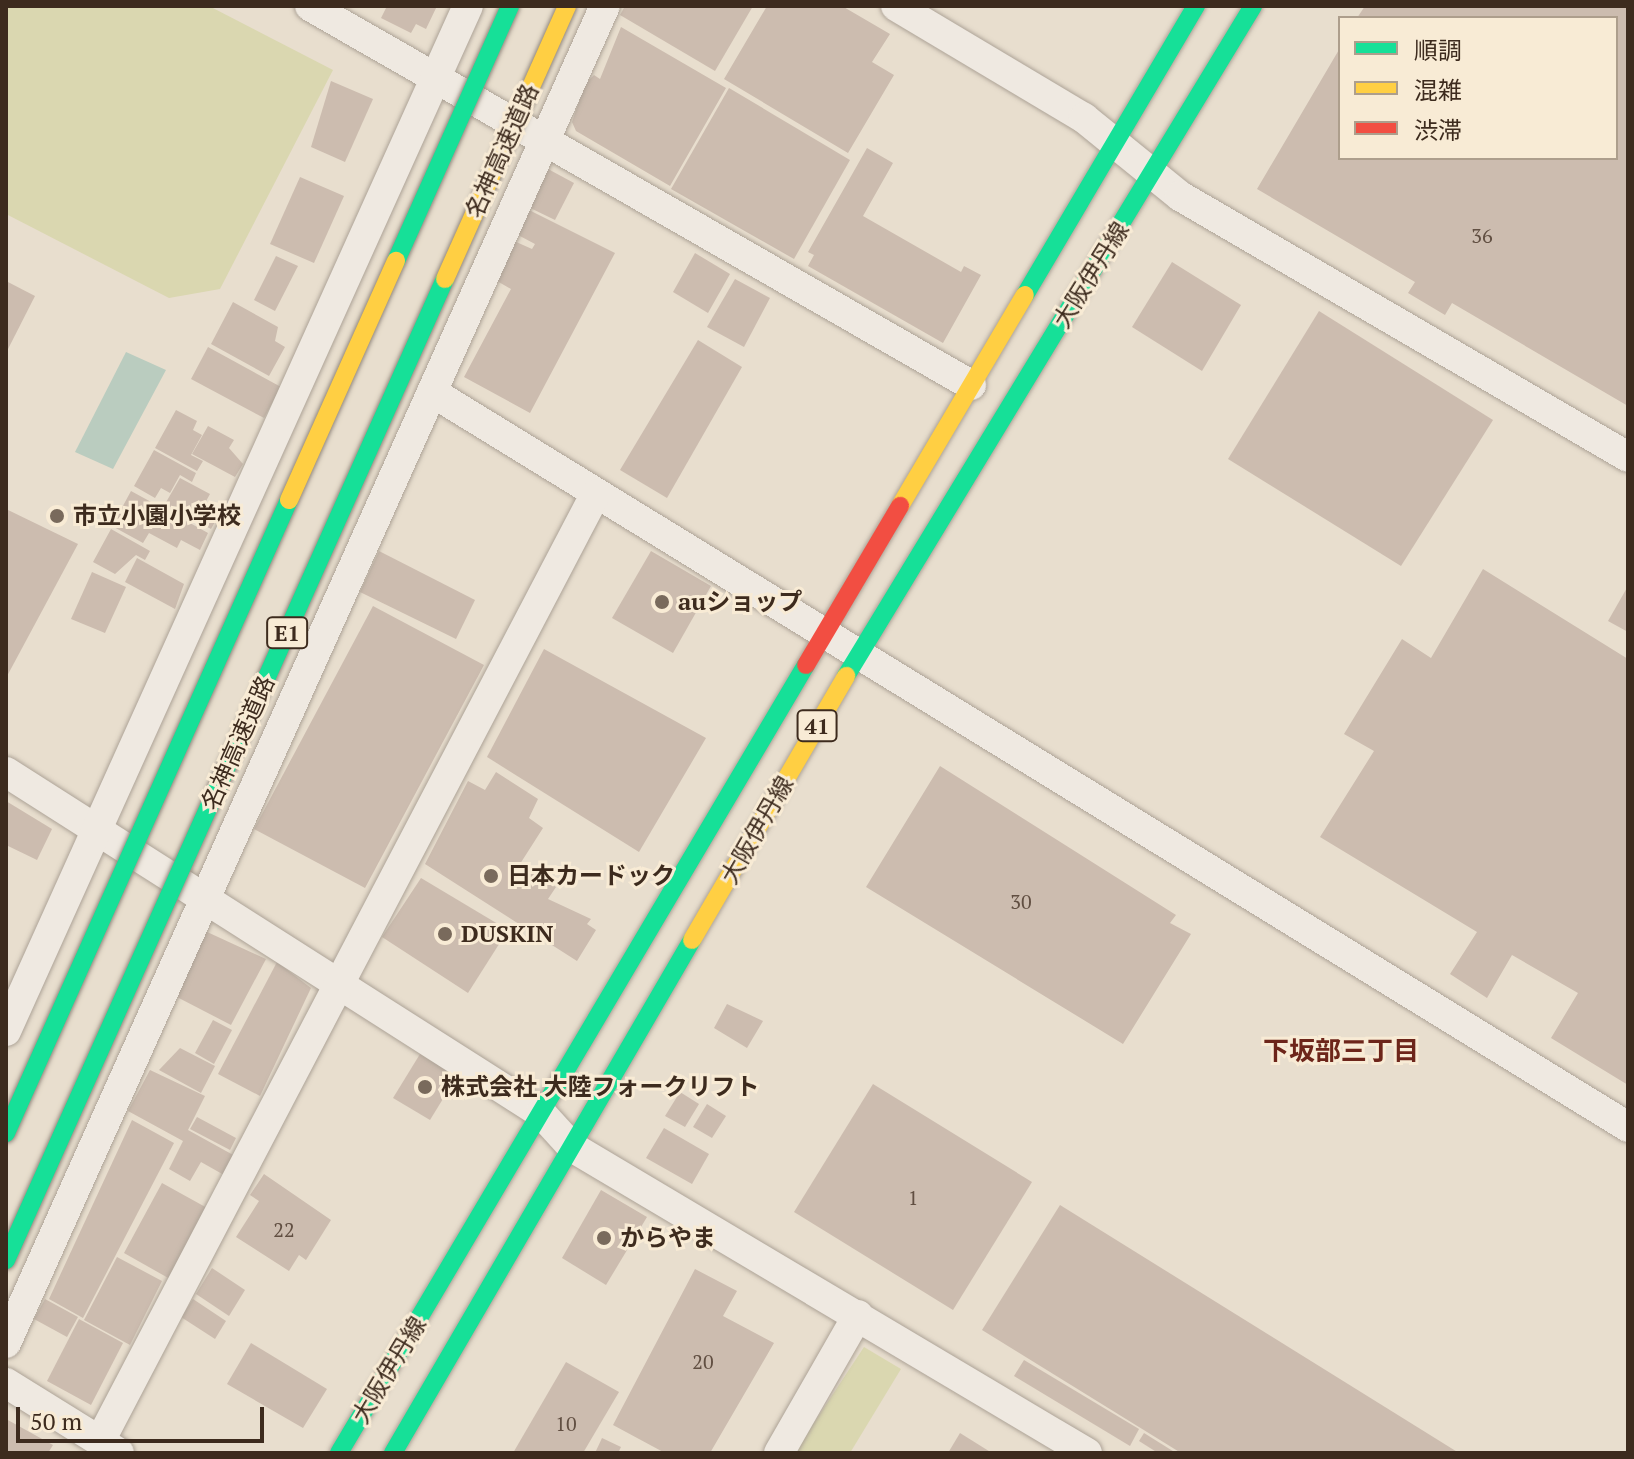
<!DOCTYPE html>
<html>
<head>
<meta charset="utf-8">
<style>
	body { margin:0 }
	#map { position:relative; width:1634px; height:1459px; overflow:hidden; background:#e8dece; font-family:"PT Serif","Noto Sans JP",serif }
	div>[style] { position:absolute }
	.green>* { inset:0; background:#dad7b0 }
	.water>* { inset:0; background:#baccbf }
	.building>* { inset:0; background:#ccbcaf }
	.roads { filter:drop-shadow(0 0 2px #ada397) drop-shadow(0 0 2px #ada397) }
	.street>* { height:30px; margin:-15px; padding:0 15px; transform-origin:15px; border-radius:15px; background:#efe9e1 }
	.fast>* { height:18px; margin:-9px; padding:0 9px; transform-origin:9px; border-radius:9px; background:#16e098 }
	.slow>* { height:18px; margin:-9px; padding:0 9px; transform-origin:9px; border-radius:9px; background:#ffcf43 }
	.jam>* { height:18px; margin:-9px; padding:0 9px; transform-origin:9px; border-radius:9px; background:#f24e42 }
	.bridges { filter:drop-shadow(0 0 2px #93897e) drop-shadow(0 0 2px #93897e) }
	.fast-bridge>* { height:18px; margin:-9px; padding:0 9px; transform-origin:9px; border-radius:9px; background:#16e098 }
	.slow-bridge>* { height:18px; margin:-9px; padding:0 9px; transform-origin:9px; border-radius:9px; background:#ffcf43 }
	.dots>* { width:22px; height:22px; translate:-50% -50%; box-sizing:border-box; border:4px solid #f8ebd5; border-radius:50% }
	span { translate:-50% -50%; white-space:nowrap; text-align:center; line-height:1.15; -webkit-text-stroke:6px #f8ebd5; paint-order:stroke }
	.number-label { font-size:20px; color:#614f42 }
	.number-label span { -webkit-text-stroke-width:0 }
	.shield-label span { padding:2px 6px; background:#f8ebd5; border:2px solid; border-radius:6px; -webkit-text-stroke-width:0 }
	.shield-label { font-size:22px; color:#3d2b1e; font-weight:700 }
	.street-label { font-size:24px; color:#3d2b1e }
	.poi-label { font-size:24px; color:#3d2b1e; font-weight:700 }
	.left { translate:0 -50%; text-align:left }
	.neighbourhood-label { font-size:26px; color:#6d251a; font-weight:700 }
	.frame { position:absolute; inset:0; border:8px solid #3d2b1e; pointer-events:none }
	.legend { position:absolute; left:1338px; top:16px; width:280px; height:144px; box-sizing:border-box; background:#f8ebd5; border:2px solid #ad9e8c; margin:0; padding:10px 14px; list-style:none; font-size:24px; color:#3d2b1e }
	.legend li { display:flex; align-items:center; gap:16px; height:40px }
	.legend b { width:40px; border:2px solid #ad9e8c }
	.scale { position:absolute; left:16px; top:1407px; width:248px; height:36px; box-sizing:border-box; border:4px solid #3d2b1e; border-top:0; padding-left:10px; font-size:24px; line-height:28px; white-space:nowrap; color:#3d2b1e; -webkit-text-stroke:6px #f8ebd5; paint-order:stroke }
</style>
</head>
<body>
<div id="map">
	<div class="green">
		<i style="clip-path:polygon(6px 6px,209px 6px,333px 70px,220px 289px,169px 298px,6px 214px)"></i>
		<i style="clip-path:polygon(864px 1347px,901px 1369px,850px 1453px,794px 1453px)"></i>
	</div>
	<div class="water">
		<i style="clip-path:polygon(126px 352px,166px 370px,113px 469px,75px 452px)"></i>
	</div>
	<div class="building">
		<i style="clip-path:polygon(387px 6px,437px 6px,426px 29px,416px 24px,411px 33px,381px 18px)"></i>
		<i style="clip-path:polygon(625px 6px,753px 6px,715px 71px,620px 15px)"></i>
		<i style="clip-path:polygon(767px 6px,842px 6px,890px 34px,872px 62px,894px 75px,848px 153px,724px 79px)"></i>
		<i style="clip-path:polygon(1365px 6px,1628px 6px,1628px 406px,1452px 303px,1445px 315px,1408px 293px,1415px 282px,1257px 189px,1340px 48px,1340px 158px,1616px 158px,1616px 18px,1357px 18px)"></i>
		<i style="clip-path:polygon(621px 27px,726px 88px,670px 186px,576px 131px,572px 122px,585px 84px,594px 75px,600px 79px)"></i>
		<i style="clip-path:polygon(331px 81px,373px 99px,345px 162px,311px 147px)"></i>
		<i style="clip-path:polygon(729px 88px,850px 160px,794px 259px,671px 189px)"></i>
		<i style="clip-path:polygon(867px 148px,893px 163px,863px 216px,961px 272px,964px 266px,981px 275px,943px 343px,808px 266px,814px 255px,808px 252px)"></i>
		<i style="clip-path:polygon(548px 169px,574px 183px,555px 220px,522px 204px)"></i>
		<i style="clip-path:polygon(300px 177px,344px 196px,314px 263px,270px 244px)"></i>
		<i style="clip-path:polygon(529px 210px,615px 253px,530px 413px,464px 377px,511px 289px,497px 281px,514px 241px,532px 249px,535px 244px,518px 235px)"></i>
		<i style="clip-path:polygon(695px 253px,730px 274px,708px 313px,673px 292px)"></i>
		<i style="clip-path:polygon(276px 256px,298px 266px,275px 311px,254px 300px)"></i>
		<i style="clip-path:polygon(1172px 262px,1241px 305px,1202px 371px,1132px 327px)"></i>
		<i style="clip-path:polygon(735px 279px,770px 298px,744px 347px,707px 327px)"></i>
		<i style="clip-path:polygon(6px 281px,35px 296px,6px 353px)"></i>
		<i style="clip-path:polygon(233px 302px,278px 327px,275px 341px,285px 347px,269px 376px,211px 344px)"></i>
		<i style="clip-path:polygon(1319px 311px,1493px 420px,1401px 566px,1228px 459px)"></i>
		<i style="clip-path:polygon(698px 340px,742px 367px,667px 498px,620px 470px)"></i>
		<i style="clip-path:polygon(208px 347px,281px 387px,264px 418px,191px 379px)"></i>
		<i style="clip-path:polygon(176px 410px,197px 421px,193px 430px,202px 435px,191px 455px,203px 461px,197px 471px,155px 448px)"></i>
		<i style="clip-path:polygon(208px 426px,234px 440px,229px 448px,243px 464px,235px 477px,192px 454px)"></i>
		<i style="clip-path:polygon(154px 450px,196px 473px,192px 482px,180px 475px,170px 493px,161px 488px,155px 498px,134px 486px)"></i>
		<i style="clip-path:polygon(180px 478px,210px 494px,205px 503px,221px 511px,211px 529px,165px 504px)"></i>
		<i style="clip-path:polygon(131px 491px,153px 503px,146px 515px,156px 520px,163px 508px,208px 533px,200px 550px,181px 540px,177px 548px,149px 533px,143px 543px,112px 526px)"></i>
		<i style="clip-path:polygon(6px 509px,78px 544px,6px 678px)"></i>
		<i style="clip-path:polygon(111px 529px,150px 551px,145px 560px,136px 555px,115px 574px,93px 562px)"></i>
		<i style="clip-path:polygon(379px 551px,475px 600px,456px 639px,360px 592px)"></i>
		<i style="clip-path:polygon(651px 551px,711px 586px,673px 653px,612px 618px)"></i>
		<i style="clip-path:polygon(137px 558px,184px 584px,175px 609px,125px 582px)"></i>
		<i style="clip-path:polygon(1483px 569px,1628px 659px,1628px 1085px,1551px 1038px,1578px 993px,1512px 955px,1487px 998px,1450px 974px,1477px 932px,1320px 837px,1374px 751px,1344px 734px,1402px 639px,1431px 658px)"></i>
		<i style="clip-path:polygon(92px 572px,126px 587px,105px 633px,71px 619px)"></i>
		<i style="clip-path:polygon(1628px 586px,1628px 632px,1608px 621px)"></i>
		<i style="clip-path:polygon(373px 606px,484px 665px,365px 888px,254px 829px)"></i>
		<i style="clip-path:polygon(544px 649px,706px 738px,639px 852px,487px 757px)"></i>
		<i style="clip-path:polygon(940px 766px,1176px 915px,1170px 923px,1191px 934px,1123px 1044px,866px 887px)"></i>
		<i style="clip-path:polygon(496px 772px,538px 799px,529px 818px,543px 828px,520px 864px,556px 887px,548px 899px,591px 919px,587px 924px,596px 930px,577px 961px,425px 864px,468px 781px,485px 790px)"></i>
		<i style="clip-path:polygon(6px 801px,52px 829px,37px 860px,6px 845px)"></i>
		<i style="clip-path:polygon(421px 878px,508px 930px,468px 993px,382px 937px)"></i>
		<i style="clip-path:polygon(205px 931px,266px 959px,231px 1025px,175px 996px)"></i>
		<i style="clip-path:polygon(277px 962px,311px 988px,260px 1096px,218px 1074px)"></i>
		<i style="clip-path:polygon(727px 1004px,763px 1021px,747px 1048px,714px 1028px)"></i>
		<i style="clip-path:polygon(213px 1020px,232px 1030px,214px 1064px,195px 1053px)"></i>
		<i style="clip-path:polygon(180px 1048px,215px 1066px,201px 1093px,159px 1070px)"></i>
		<i style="clip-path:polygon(420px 1054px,457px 1076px,430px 1120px,393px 1098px)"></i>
		<i style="clip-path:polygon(150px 1070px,205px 1096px,188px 1130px,235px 1156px,224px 1175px,201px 1162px,190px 1181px,169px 1169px,183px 1141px,128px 1111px)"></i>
		<i style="clip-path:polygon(873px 1084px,1032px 1182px,953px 1310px,794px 1212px)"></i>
		<i style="clip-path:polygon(680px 1092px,699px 1104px,685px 1127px,665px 1116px)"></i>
		<i style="clip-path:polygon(707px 1104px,726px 1116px,712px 1138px,693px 1127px)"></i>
		<i style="clip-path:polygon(197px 1117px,236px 1138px,230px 1150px,190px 1129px)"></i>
		<i style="clip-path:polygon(132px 1120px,174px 1143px,83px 1318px,49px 1299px)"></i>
		<i style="clip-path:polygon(664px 1128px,709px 1154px,692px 1184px,646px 1158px)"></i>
		<i style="clip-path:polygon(264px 1174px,331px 1220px,306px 1260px,299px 1255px,289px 1271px,236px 1237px,259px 1201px,250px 1195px)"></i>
		<i style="clip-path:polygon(162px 1183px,209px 1209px,170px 1279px,124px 1253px)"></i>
		<i style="clip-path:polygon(601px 1190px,647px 1217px,606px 1285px,562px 1258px)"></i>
		<i style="clip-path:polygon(1060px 1205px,1459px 1453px,1181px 1453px,982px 1330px)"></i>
		<i style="clip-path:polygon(117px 1257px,162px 1281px,130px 1345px,84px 1320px)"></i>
		<i style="clip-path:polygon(212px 1268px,245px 1290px,229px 1316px,196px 1294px)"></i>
		<i style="clip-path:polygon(695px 1269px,737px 1291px,723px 1316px,774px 1343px,710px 1453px,665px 1453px,613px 1425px)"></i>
		<i style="clip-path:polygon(45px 1299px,78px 1317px,67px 1337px,34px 1319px)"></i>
		<i style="clip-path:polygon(193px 1299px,226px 1321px,215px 1339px,181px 1317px)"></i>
		<i style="clip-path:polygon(79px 1319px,123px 1343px,91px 1405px,47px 1381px)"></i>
		<i style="clip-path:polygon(251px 1343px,327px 1389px,303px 1428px,227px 1384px)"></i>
		<i style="clip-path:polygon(1024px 1360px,1139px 1429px,1130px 1446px,1014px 1376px)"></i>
		<i style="clip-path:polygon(566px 1362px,619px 1392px,583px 1453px,513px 1453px)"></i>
		<i style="clip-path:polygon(6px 1419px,53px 1445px,48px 1453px,6px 1453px)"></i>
		<i style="clip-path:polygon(960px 1433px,992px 1453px,948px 1453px)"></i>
		<i style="clip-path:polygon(1144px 1433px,1176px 1453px,1158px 1453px,1139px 1441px)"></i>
		<i style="clip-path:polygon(602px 1438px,621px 1447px,618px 1453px,595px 1453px)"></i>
	</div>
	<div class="roads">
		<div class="street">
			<i style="left:310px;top:6px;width:762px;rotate:29.83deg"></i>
			<i style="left:896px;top:6px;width:219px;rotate:30.8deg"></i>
			<i style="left:1084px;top:118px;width:124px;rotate:39.1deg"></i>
			<i style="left:1180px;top:196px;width:518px;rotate:30.22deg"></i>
			<i style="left:432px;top:392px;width:1404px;rotate:31.57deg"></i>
			<i style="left:6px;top:772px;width:634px;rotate:32.51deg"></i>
			<i style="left:541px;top:1113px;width:46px;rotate:47.6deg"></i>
			<i style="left:572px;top:1147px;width:599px;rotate:30.72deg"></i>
			<i style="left:6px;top:1031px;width:1124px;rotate:-65.74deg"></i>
			<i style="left:6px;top:1343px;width:1465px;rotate:-65.87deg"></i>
			<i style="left:6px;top:1383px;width:133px;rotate:31.8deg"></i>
			<i style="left:100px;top:1441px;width:1068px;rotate:-62.38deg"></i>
			<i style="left:779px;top:1453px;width:159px;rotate:-60.2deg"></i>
		</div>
		<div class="fast">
			<i style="left:1025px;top:295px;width:336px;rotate:-59.4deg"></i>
			<i style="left:846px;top:676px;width:784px;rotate:-58.72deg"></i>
			<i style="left:339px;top:1453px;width:916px;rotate:-59.35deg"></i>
			<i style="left:393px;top:1453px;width:594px;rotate:-59.76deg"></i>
		</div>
		<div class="slow">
			<i style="left:900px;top:506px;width:245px;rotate:-59.4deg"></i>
			<i style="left:692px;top:940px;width:306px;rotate:-59.7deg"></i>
		</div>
		<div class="jam">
			<i style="left:806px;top:665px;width:185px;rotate:-59.4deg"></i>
		</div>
	</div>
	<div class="bridges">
		<div class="fast-bridge">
			<i style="left:396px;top:261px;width:279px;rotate:-65.9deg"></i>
			<i style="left:6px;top:1133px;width:693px;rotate:-65.91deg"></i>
			<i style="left:6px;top:1260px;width:1075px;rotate:-65.89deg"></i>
		</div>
		<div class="slow-bridge">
			<i style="left:445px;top:279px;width:299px;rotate:-65.9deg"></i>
			<i style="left:289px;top:500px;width:262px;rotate:-65.9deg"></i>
		</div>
	</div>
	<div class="dots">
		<i style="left:57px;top:516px;background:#796a5c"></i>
		<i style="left:662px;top:602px;background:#796a5c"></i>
		<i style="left:491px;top:876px;background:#796a5c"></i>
		<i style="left:445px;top:934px;background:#796a5c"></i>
		<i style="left:425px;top:1087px;background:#796a5c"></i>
		<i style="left:604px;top:1238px;background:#796a5c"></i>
	</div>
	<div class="number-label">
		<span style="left:1482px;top:235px">36</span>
		<span style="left:1021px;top:901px">30</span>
		<span style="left:913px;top:1197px">1</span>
		<span style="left:284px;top:1229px">22</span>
		<span style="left:703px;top:1361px">20</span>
		<span style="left:566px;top:1423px">10</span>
	</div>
	<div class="shield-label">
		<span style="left:287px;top:633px">E1</span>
		<span style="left:817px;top:726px">41</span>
	</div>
	<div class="street-label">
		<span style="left:502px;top:151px;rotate:-66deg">名神高速道路</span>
		<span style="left:1091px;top:275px;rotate:-58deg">大阪伊丹線</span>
		<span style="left:238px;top:743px;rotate:-66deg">名神高速道路</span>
		<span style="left:757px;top:830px;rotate:-60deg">大阪伊丹線</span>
		<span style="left:389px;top:1370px;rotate:-59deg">大阪伊丹線</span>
	</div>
	<div class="poi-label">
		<span class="left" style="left:73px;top:516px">市立小園小学校</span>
		<span class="left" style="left:678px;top:602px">auショップ</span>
		<span class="left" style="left:507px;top:876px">日本カードック</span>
		<span class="left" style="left:461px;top:934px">DUSKIN</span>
		<span class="left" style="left:441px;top:1087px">株式会社 大陸フォークリフト</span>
		<span class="left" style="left:620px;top:1238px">からやま</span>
	</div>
	<div class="neighbourhood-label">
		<span style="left:1341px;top:1051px">下坂部三丁目</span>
	</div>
	<div class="frame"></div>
	<ul class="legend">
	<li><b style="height:10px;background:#16e098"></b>順調</li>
	<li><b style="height:10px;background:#ffcf43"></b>混雑</li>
	<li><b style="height:10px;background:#f24e42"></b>渋滞</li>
	</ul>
	<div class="scale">50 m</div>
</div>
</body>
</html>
